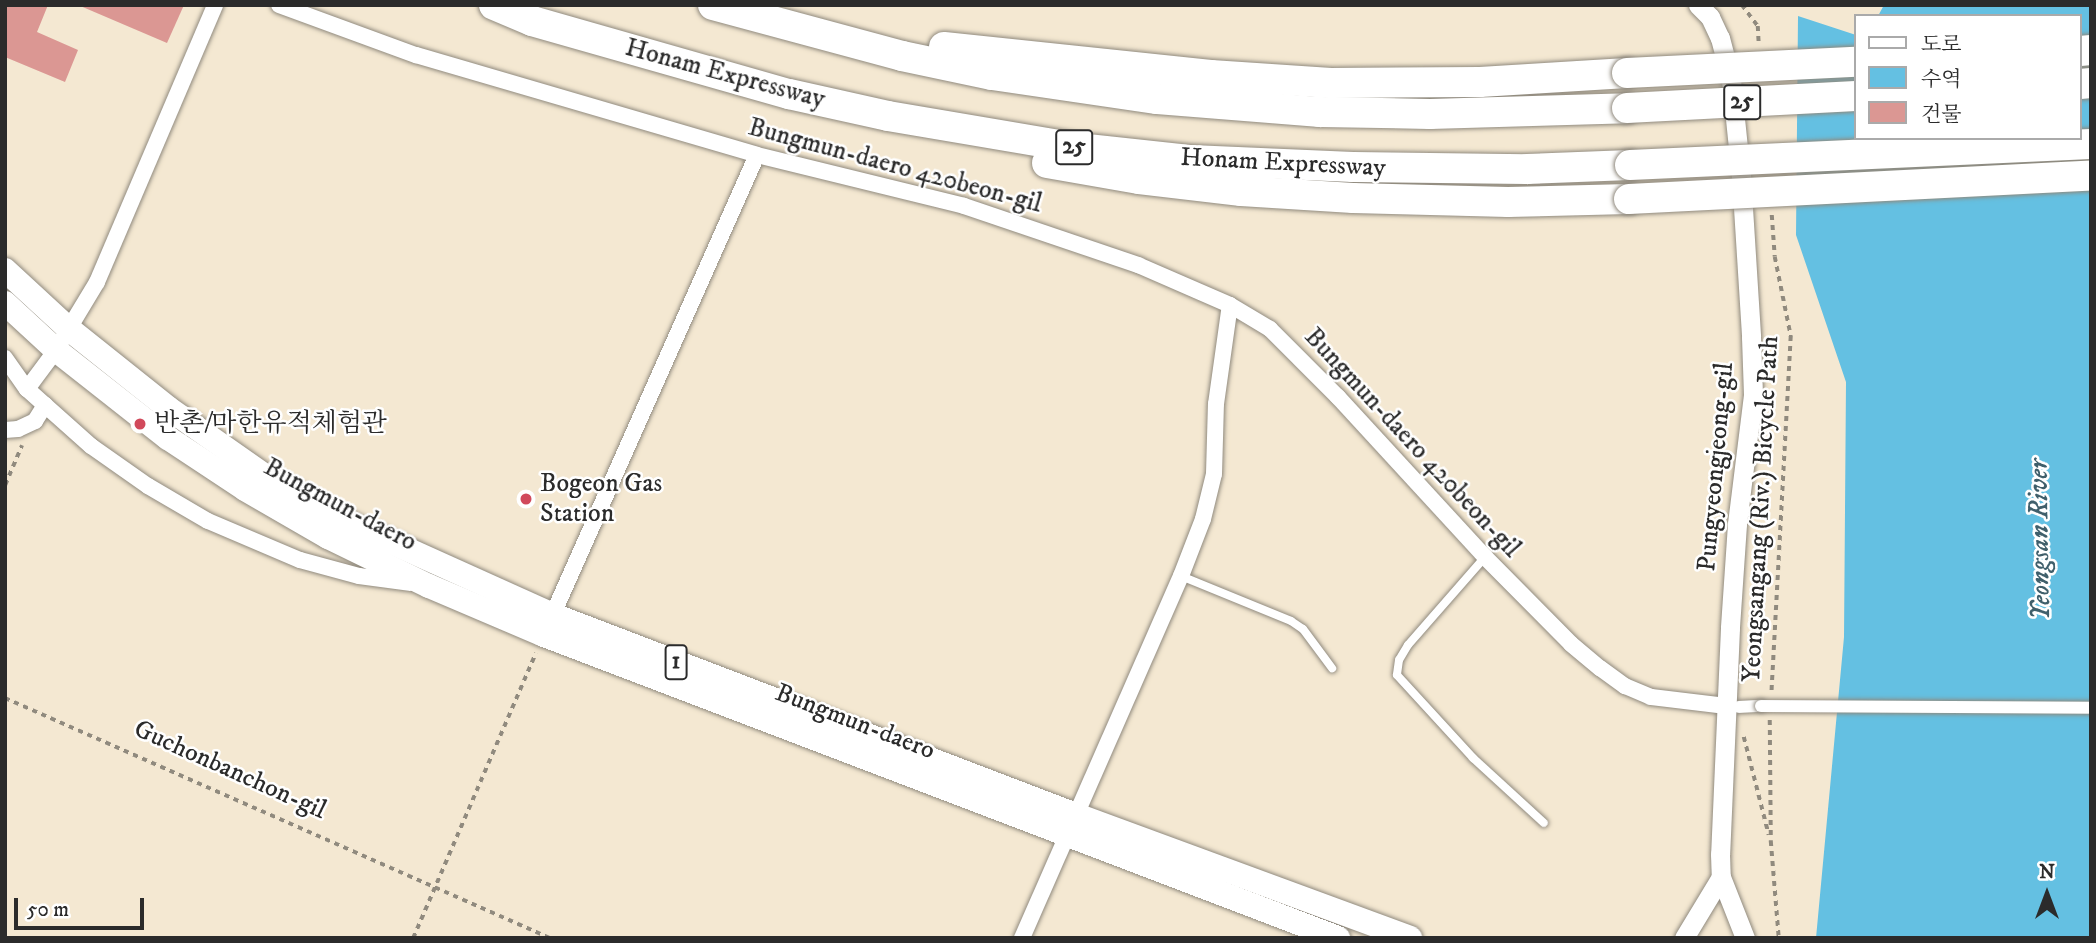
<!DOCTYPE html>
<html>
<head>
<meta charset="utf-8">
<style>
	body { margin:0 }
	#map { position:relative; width:2096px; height:943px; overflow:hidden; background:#f4e8d2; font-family:"IM FELL DW Pica","Noto Serif KR",serif }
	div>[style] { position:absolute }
	.water>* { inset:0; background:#64c0e2 }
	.building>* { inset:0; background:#db9793 }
	.path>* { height:3.5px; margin-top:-1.75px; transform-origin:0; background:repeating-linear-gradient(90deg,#908a7e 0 5px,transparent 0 10px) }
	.roads { filter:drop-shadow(0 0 2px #908a7e) drop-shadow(0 0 2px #908a7e) }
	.service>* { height:8px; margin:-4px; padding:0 4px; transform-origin:4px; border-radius:4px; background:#fff }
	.pedestrian>* { height:12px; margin:-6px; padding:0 6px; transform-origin:6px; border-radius:6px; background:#fff }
	.minor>* { height:16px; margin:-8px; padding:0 8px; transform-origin:8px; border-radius:8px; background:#fff }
	.tertiary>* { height:19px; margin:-9.5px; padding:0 9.5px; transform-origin:9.5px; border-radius:9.5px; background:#fff }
	.primary>* { height:24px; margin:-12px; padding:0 12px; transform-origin:12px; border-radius:12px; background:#fff }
	.motorway>* { height:30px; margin:-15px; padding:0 15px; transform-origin:15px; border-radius:15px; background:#fff }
	.bridges { filter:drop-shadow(0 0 2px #908a7e) drop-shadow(0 0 2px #908a7e) }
	.pedestrian-bridge>* { height:12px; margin:-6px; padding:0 6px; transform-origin:6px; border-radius:6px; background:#fff }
	.motorway-bridge>* { height:30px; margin:-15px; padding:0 15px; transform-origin:15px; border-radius:15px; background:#fff }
	.dots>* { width:19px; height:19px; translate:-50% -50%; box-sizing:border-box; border:4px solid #fff; border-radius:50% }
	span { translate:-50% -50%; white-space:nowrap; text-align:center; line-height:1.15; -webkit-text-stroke:5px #fff; paint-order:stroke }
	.shield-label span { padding:2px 5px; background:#fff; border:2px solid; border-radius:5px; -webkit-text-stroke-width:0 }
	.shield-label { font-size:24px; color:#2b2b2b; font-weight:700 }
	.street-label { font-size:26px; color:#2b2b2b }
	.poi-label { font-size:26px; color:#2b2b2b }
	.left { translate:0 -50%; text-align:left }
	.water-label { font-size:28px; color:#3f5f6b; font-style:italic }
	.frame { position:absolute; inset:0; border:7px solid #2b2b2b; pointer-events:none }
	.legend { position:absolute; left:1854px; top:14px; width:228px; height:126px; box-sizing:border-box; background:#fff; border:2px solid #aaa; margin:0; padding:9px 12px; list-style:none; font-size:21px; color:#2b2b2b }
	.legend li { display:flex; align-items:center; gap:14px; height:35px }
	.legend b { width:35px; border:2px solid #aaa }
	.north { position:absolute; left:2012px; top:859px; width:70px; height:70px; -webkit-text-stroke:5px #fff; paint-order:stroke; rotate:0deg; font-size:19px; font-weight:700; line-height:28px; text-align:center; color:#2b2b2b }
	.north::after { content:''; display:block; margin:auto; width:24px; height:32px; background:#2b2b2b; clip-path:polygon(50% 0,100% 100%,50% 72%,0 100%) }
	.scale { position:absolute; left:14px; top:898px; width:130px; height:32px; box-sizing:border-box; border:4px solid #2b2b2b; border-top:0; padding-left:9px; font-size:21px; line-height:24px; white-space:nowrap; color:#2b2b2b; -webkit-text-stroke:5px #fff; paint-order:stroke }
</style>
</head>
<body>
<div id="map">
	<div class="water">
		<i style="clip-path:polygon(1884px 5px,2091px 5px,2091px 938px,1816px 938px,1844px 637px,1846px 382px,1796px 235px,1798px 16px,1856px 35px,1856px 138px,2080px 138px,2080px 16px,1878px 16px)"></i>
	</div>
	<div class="building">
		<i style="clip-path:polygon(5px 5px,48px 5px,37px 32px,78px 50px,65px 82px,5px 57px)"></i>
		<i style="clip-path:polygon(78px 5px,184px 5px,167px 43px)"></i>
	</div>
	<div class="path">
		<i style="left:1742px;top:5px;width:26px;rotate:53deg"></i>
		<i style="left:1758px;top:26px;width:17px;rotate:87deg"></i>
		<i style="left:1772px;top:215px;width:42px;rotate:85.9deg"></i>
		<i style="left:1775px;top:257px;width:81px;rotate:78.6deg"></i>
		<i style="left:1791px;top:336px;width:356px;rotate:93.1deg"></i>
		<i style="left:5px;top:485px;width:43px;rotate:-67deg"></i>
		<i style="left:5px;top:698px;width:596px;rotate:23.77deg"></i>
		<i style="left:1770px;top:720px;width:121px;rotate:89.5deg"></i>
		<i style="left:1771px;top:841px;width:97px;rotate:85.3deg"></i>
		<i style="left:1744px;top:737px;width:101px;rotate:75.7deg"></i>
		<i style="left:413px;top:938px;width:310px;rotate:-66.7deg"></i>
	</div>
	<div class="roads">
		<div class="service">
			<i style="left:1485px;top:557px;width:117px;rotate:131.2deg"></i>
			<i style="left:1408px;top:645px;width:17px;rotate:121deg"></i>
			<i style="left:1399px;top:660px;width:15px;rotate:98deg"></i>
			<i style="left:1397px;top:675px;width:113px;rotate:47.5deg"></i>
			<i style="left:1473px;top:758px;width:96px;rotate:42.5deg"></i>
			<i style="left:1181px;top:576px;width:119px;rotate:22.2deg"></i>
			<i style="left:1291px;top:621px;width:14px;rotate:34deg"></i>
			<i style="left:1303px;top:629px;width:49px;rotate:53.4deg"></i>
		</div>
		<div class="pedestrian">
			<i style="left:1739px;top:707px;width:22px;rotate:-3deg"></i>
		</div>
		<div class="minor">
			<i style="left:279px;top:5px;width:146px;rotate:20.1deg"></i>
			<i style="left:416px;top:55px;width:355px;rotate:16.3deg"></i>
			<i style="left:757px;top:155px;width:213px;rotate:13.8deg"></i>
			<i style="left:964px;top:206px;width:184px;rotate:18.7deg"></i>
			<i style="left:1138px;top:265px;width:100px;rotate:23.5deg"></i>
			<i style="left:1230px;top:305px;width:47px;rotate:31deg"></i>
			<i style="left:1270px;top:329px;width:96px;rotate:45deg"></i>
			<i style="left:1338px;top:397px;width:217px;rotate:47.4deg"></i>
			<i style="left:1485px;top:557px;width:122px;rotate:45.3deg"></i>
			<i style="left:1571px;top:644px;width:38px;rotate:40deg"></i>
			<i style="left:1600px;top:668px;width:31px;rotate:36deg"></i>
			<i style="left:1625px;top:686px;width:28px;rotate:23deg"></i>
			<i style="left:1651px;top:697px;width:76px;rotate:6.8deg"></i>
			<i style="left:5px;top:358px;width:38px;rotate:55deg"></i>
			<i style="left:27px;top:389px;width:86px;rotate:41.7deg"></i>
			<i style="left:91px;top:446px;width:70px;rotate:35.1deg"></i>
			<i style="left:148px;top:486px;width:69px;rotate:30.3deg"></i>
			<i style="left:208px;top:521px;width:100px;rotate:23deg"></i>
			<i style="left:300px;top:560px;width:61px;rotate:15.2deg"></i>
			<i style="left:359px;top:576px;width:51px;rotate:7.8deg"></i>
			<i style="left:27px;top:389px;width:49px;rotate:-53.4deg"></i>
			<i style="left:56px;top:350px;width:79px;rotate:-58.9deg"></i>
			<i style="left:97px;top:282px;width:301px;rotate:-66.9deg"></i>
			<i style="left:5px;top:430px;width:13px;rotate:-4deg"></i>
			<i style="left:18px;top:429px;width:19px;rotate:-25deg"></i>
			<i style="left:35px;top:421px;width:19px;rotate:-58deg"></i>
			<i style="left:549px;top:623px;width:512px;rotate:-66.04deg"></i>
			<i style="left:1022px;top:938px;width:395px;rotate:-66.3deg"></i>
			<i style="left:1181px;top:576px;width:61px;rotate:-68.9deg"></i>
			<i style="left:1203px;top:519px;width:46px;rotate:-76.3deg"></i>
			<i style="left:1214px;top:474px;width:70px;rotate:-88.4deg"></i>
			<i style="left:1216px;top:404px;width:100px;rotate:-82deg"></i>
		</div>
		<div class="tertiary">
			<i style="left:1698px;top:5px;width:17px;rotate:45deg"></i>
			<i style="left:1710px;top:17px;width:23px;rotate:65deg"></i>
			<i style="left:1720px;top:38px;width:43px;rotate:75.3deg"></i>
			<i style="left:1731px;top:80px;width:97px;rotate:84.1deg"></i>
			<i style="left:1741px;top:176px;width:161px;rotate:86.4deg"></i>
			<i style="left:1751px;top:337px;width:58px;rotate:88deg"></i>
			<i style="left:1753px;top:395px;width:130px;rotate:97.1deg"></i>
			<i style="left:1737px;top:524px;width:104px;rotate:93.9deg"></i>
			<i style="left:1730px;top:628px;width:226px;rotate:92.5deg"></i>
			<i style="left:1720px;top:854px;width:23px;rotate:88deg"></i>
			<i style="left:1721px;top:877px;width:66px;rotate:68.5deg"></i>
			<i style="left:1684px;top:938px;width:71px;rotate:-58.8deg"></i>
		</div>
		<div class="primary">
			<i style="left:5px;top:270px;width:87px;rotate:42.7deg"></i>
			<i style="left:69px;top:329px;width:127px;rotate:38.6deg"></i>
			<i style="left:168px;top:408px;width:122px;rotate:35deg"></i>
			<i style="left:268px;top:478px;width:95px;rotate:29deg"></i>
			<i style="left:351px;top:524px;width:222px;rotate:24.3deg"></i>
			<i style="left:553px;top:615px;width:560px;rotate:20.93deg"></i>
			<i style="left:1076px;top:815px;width:356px;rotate:20.2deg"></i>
			<i style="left:5px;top:303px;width:69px;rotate:42.7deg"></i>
			<i style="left:56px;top:350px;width:142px;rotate:38.2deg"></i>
			<i style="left:168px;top:438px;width:92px;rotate:33.5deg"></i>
			<i style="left:245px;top:489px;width:96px;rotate:30deg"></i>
			<i style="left:328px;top:537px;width:112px;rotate:25.9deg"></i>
			<i style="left:429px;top:586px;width:125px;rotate:23.1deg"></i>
			<i style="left:544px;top:635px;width:850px;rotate:20.89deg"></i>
		</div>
		<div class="motorway">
			<i style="left:494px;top:5px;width:41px;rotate:22.8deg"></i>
			<i style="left:532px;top:21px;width:267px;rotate:15.9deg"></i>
			<i style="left:789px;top:94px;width:101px;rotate:12.5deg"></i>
			<i style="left:888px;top:116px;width:193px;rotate:9.6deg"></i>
			<i style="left:1078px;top:148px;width:114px;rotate:6.1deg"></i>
			<i style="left:1191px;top:160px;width:162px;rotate:2.5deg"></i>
			<i style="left:1353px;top:167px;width:174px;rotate:0.7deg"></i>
			<i style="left:1527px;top:169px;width:103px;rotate:-2.2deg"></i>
			<i style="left:713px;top:5px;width:196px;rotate:15.1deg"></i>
			<i style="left:902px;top:56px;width:92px;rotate:11.9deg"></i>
			<i style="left:992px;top:75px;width:167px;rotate:8.3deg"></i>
			<i style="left:1157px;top:99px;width:164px;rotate:4.6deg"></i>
			<i style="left:1320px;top:112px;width:110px;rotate:1deg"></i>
			<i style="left:1430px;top:114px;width:197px;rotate:-1.7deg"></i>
			<i style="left:944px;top:47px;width:268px;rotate:6deg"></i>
			<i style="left:1211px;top:75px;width:120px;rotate:3.8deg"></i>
			<i style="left:1331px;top:83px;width:149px;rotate:-0.4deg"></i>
			<i style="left:1480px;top:82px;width:147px;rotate:-3.5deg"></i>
			<i style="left:2080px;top:51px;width:11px;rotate:-5deg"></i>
			<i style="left:2080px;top:84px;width:11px;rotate:-5deg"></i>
			<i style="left:1047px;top:163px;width:93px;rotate:9.9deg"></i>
			<i style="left:1139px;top:179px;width:103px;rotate:6.7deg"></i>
			<i style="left:1241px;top:191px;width:112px;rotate:3.6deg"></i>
			<i style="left:1353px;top:198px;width:155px;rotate:1.5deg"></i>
			<i style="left:1508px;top:202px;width:121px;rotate:-1.4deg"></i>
		</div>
	</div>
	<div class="bridges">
		<div class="pedestrian-bridge">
			<i style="left:1761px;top:706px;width:330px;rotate:0.3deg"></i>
		</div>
		<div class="motorway-bridge">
			<i style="left:1627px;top:73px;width:229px;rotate:-2.8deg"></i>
			<i style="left:1627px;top:108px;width:229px;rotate:-3deg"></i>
			<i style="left:1630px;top:165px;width:461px;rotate:-2.6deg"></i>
			<i style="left:1629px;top:199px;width:463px;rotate:-2.9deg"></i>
		</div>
	</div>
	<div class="dots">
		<i style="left:140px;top:424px;background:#d1495b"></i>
		<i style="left:526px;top:499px;background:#d1495b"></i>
	</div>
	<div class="shield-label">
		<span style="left:1742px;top:102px">25</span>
		<span style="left:1074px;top:147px">25</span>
		<span style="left:676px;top:662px">1</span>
	</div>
	<div class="street-label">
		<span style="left:725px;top:74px;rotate:15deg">Honam Expressway</span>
		<span style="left:1283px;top:163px;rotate:3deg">Honam Expressway</span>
		<span style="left:895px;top:166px;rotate:15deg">Bungmun-daero 420beon-gil</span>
		<span style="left:1412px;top:443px;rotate:47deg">Bungmun-daero 420beon-gil</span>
		<span style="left:1716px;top:467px;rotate:-85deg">Pungyeongjeong-gil</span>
		<span style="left:340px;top:505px;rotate:28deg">Bungmun-daero</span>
		<span style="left:1761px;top:509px;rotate:-87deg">Yeongsangang (Riv.) Bicycle Path</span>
		<span style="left:855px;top:722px;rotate:21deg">Bungmun-daero</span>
		<span style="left:230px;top:770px;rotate:24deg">Guchonbanchon-gil</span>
	</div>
	<div class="poi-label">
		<span class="left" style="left:154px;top:424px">반촌/마한유적체험관</span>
		<span class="left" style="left:540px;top:499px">Bogeon Gas<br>Station</span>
	</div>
	<div class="water-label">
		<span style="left:2040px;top:540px;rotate:-91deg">Yeongsan River</span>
	</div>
	<div class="frame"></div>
	<ul class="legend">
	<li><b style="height:9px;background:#fff"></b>도로</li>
	<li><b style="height:19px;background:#64c0e2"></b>수역</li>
	<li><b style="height:19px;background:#db9793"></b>건물</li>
	</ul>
	<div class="north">N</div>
	<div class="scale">50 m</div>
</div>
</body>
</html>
